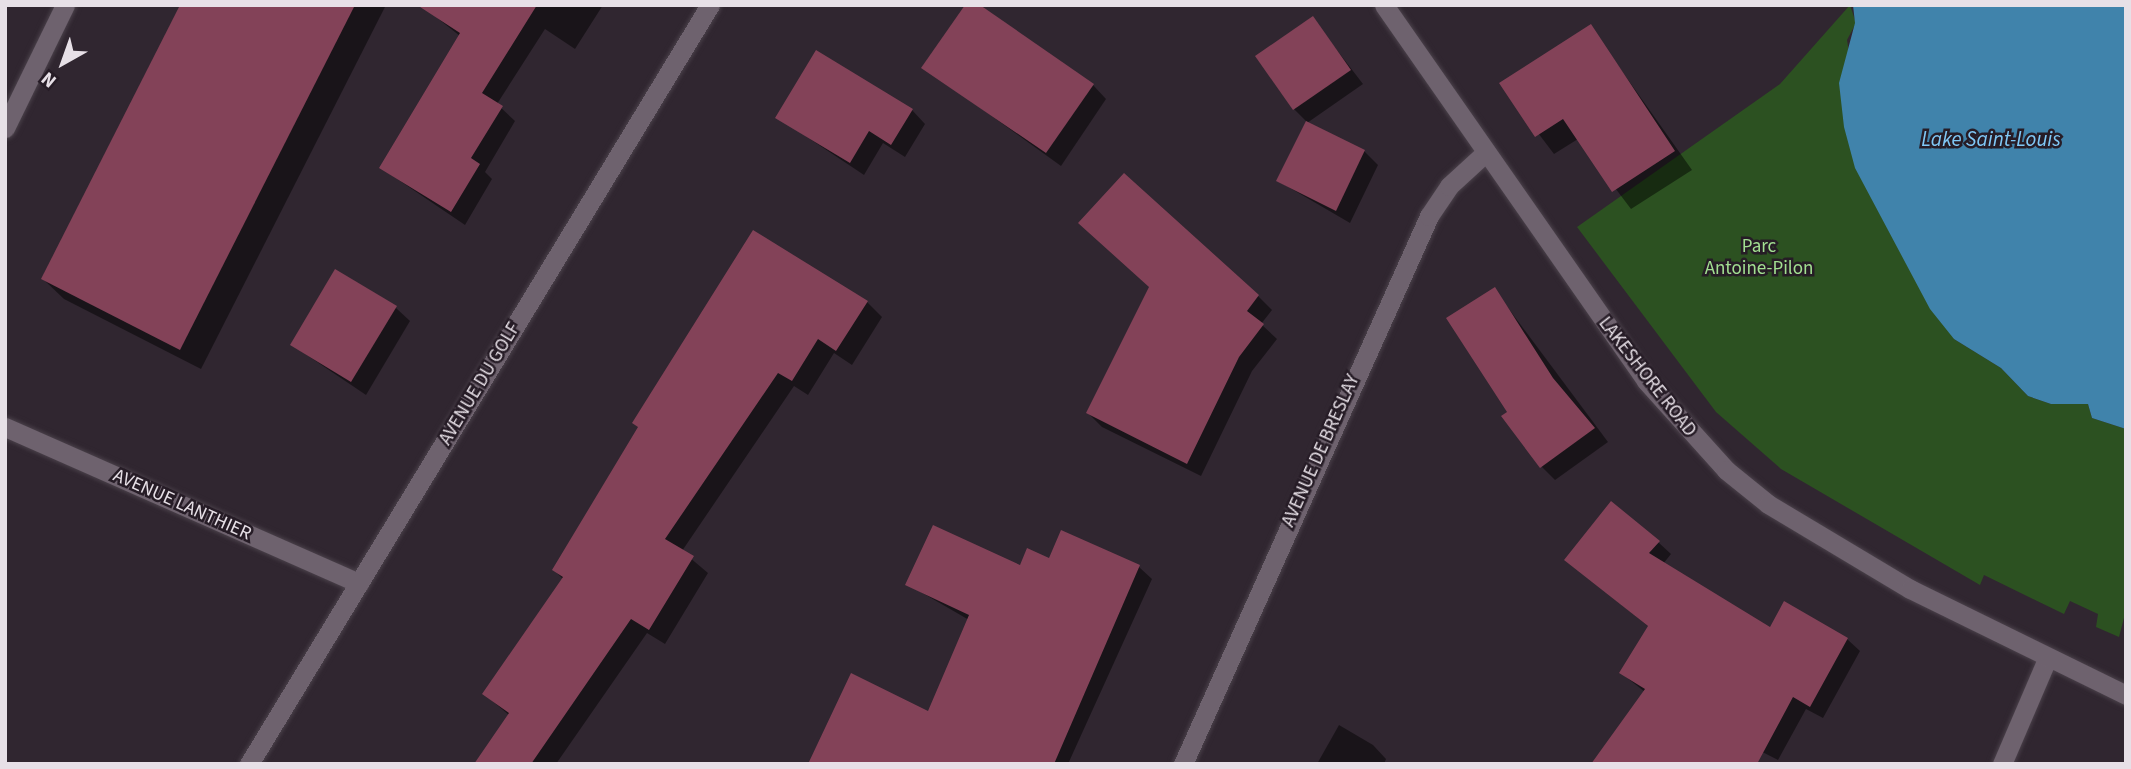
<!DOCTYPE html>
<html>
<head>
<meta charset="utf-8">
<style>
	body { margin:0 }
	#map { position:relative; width:2131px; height:769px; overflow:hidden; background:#302630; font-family:"Source Sans 3",sans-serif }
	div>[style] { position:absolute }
	.green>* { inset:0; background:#2c5121 }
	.water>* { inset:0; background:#4083ab }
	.shadow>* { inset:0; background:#0007 }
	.building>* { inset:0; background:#834258 }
	.roads { filter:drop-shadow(0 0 2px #4a414a) drop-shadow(0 0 2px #4a414a) }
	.service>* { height:19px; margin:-9.5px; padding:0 9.5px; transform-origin:9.5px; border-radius:9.5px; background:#6e626e }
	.minor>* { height:19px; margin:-9.5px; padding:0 9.5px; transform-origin:9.5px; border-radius:9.5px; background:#6e626e }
	.tertiary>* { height:19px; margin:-9.5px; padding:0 9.5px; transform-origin:9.5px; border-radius:9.5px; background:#6e626e }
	span { translate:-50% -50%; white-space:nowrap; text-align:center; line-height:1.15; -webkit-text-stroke:5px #261c26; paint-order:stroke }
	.park-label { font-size:19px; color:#a2df91 }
	.street-label { font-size:19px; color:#e7e0e7 }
	.water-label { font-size:21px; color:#80c8f6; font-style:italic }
	.frame { position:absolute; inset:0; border:7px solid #e7e0e7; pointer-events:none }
	.north { position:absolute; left:28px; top:28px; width:70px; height:70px; -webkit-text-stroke:5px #261c26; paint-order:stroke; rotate:220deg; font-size:19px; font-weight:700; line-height:28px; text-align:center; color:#e7e0e7 }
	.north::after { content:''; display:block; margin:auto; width:24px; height:32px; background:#e7e0e7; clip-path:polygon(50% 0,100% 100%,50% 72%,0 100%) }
</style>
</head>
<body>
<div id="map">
	<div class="green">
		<i style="clip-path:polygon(1850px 5px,1856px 23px,1847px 40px,1874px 202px,1954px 339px,2001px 368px,2028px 396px,2051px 404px,2088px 404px,2092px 418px,2126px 429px,2126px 610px,2119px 637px,2096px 627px,2098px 614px,2070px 601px,2064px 614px,1984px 575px,1980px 585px,1781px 469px,1716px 412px,1577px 227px,1780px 84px)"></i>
	</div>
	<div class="water">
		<i style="clip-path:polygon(1853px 5px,2126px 5px,2126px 429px,2092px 418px,2088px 404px,2051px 404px,2028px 396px,2001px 368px,1954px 339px,1930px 309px,1855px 168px,1844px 127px,1839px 83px,1855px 23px)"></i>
	</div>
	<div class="shadow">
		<i style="clip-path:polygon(182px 5px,386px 5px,201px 369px,64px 299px,43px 279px)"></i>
		<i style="clip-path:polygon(436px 5px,603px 5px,575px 49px,545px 29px,497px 104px,515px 121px,485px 172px,492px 179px,465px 225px,381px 168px,460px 36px,431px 13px)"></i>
		<i style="clip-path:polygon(1313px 19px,1363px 84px,1307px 123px,1364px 151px,1378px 165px,1350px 223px,1278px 181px,1307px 122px,1294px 109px)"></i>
		<i style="clip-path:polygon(1590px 26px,1692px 170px,1631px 209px,1578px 139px,1554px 154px,1501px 84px)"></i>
		<i style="clip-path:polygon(924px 67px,1093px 85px,1106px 99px,1061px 166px)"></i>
		<i style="clip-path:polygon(912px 110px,925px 124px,905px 157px,883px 143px,864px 175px,777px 117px)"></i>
		<i style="clip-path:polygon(1494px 289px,1608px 442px,1555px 480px,1542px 467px)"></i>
		<i style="clip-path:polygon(1258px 296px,1272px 310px,1261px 324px,1277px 339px,1252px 371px,1201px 476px,1102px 427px,1088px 413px)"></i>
		<i style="clip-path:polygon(867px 302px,882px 317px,852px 365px,834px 353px,808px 395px,794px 386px,682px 551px,708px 573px,665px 644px,647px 633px,556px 764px,531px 764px,509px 715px,484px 694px,563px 579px,554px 570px,639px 428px)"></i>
		<i style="clip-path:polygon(396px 308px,410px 321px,366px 395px,292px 345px)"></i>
		<i style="clip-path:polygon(1062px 532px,1139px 567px,1152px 579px,1068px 764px,810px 764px,929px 713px,969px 620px,907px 584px,1049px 560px)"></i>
		<i style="clip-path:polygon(1658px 542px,1671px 554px,1663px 564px,1771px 629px,1847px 639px,1860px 651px,1823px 718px,1806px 709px,1778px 760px,1645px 692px,1621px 673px,1649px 627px,1567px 560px)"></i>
		<i style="clip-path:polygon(1339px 725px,1373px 745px,1386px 759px,1384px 764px,1317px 764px)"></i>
	</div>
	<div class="building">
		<i style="clip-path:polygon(180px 5px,355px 5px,180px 350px,41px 279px)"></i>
		<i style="clip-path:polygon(417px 5px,537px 5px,482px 93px,503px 106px,471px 158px,480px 164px,451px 212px,379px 168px,460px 33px)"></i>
		<i style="clip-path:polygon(965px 5px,980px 5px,1094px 84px,1046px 153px,921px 68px)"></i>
		<i style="clip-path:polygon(1313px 16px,1351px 70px,1293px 110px,1255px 56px)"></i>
		<i style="clip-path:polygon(1591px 24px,1675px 151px,1612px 192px,1563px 119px,1535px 137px,1499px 83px)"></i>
		<i style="clip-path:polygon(816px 50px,913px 109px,891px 145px,869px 131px,850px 163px,775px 118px)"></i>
		<i style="clip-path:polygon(1306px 121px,1365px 150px,1336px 211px,1276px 181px)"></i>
		<i style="clip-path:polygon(1124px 173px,1259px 295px,1247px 311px,1264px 324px,1239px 357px,1187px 464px,1086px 413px,1149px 287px,1078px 223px)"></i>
		<i style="clip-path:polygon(753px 230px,868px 301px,836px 351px,818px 339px,792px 381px,778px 373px,665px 539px,694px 556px,649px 630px,631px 619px,531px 764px,474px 764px,509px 713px,482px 694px,563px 577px,552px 570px,638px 427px,632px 423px)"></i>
		<i style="clip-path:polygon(335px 269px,397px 306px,351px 382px,290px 345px)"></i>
		<i style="clip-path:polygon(1495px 287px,1553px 378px,1595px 428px,1540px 468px,1501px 416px,1507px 412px,1446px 318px)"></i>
		<i style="clip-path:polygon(1611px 501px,1660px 541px,1649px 553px,1770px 627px,1784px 601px,1848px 638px,1810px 707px,1793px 697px,1757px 764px,1591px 764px,1645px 689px,1619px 673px,1648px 626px,1564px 560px)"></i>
		<i style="clip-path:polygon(933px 525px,1020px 565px,1027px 548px,1049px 558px,1061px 530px,1140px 565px,1054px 764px,808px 764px,851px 673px,928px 711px,969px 615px,905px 585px)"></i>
	</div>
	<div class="roads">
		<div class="service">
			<i style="left:5px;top:128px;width:137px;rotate:-64deg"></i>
		</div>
		<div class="minor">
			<i style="left:5px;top:427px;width:387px;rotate:23.8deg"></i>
			<i style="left:249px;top:764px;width:888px;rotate:-58.73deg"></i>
			<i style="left:1183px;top:764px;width:601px;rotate:-65.82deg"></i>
			<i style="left:1429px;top:216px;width:36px;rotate:-56deg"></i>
			<i style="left:1449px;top:186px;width:47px;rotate:-42.4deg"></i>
			<i style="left:2002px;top:764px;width:114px;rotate:-66.8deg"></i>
		</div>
		<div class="tertiary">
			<i style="left:1384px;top:5px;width:458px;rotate:55.1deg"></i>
			<i style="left:1646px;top:381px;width:120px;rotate:48deg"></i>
			<i style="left:1726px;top:470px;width:54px;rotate:39deg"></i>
			<i style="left:1768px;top:504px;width:165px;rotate:30.9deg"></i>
			<i style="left:1910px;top:589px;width:241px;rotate:26.1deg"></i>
		</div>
	</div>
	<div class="park-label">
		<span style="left:1759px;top:258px">Parc<br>Antoine-Pilon</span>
	</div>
	<div class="street-label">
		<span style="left:1647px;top:377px;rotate:52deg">LAKESHORE ROAD</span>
		<span style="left:480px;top:384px;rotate:-59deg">AVENUE DU GOLF</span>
		<span style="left:1321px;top:451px;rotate:-66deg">AVENUE DE BRESLAY</span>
		<span style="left:182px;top:505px;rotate:24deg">AVENUE LANTHIER</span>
	</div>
	<div class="water-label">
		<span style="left:1991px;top:139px">Lake Saint-Louis</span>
	</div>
	<div class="frame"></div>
	<div class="north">N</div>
</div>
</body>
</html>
